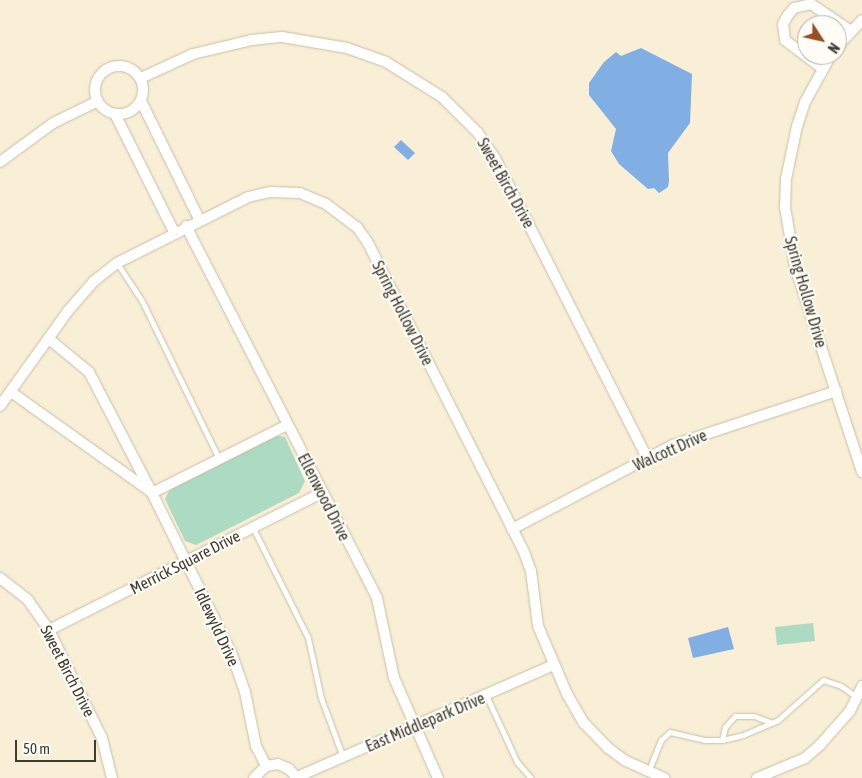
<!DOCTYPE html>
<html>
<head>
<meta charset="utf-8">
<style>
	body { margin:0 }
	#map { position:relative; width:862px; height:778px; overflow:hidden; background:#f8efd6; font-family:"Asap Condensed",sans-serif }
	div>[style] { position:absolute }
	.green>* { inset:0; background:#addac2 }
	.water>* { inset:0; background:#82afe3 }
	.roads { filter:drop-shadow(0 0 1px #c7bea6) drop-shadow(0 0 1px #c7bea6) }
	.lane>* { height:5px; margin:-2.5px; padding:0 2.5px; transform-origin:2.5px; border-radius:2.5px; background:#fff }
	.street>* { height:10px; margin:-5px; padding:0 5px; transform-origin:5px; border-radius:5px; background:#fff }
	.street>.ring { margin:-5px; padding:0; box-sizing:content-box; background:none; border:10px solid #fff; border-radius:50% }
	span { translate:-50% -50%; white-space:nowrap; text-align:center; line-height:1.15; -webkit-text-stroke:4.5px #fefcf7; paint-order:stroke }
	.street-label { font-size:16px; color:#3f3b31 }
	.north { position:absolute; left:797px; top:15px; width:50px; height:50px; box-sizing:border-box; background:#fefcf7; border:1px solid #b2afa8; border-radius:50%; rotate:125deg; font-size:14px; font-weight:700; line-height:20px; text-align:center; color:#3f3b31 }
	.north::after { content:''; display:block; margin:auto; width:18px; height:22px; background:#945024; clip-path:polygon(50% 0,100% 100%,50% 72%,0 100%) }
	.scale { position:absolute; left:15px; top:740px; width:81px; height:22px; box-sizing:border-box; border:2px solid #3f3b31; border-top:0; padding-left:6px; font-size:15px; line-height:18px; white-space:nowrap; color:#3f3b31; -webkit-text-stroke:4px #fefcf7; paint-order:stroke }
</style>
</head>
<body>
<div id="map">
	<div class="green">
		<i style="clip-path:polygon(272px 435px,285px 437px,305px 481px,299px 493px,196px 545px,185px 541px,165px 499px,170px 489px)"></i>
		<i style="clip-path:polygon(813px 623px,815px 641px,777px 645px,775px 627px)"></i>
	</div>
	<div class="water">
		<i style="clip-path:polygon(641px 48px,692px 74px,690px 123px,668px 153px,669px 181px,668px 187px,659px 193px,654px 188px,648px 189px,619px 164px,611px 151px,616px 129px,589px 95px,589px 83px,604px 62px,616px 52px,621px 56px)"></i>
		<i style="clip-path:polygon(401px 140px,415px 153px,408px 160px,394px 147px)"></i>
		<i style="clip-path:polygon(728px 627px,734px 649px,693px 658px,688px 638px)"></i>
	</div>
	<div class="roads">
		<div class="lane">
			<i style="left:117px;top:263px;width:45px;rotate:56.7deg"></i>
			<i style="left:142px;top:301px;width:176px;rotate:64deg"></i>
			<i style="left:253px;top:528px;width:123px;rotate:63.4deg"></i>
			<i style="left:308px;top:638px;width:61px;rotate:77.8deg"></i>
			<i style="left:321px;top:698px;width:63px;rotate:69.6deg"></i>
			<i style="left:486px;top:695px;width:74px;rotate:65.2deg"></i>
			<i style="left:517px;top:762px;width:21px;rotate:49deg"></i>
			<i style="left:722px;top:740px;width:13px;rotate:-77deg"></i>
			<i style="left:725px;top:727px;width:15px;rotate:-48deg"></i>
			<i style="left:735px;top:716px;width:19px"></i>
			<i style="left:754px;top:716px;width:19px;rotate:21deg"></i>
			<i style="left:648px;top:772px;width:35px;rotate:-68deg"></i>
			<i style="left:661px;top:740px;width:12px;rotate:-42deg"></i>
			<i style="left:670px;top:732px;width:36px;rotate:13deg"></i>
			<i style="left:705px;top:740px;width:17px"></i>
			<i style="left:722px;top:740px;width:22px;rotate:-13deg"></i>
			<i style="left:743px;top:735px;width:38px;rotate:-23deg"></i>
			<i style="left:778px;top:720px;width:60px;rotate:-41.6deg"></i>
			<i style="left:823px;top:680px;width:19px;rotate:18deg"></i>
			<i style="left:841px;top:686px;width:19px;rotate:35deg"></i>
		</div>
		<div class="street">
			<i style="left:837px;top:47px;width:37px;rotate:-47deg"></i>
			<i style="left:831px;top:55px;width:54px;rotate:119deg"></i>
			<i style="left:805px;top:102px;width:25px;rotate:108deg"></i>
			<i style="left:797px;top:126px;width:54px;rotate:101.7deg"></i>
			<i style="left:786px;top:179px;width:28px;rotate:92deg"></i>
			<i style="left:785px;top:207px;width:61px;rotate:80.5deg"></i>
			<i style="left:795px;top:267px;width:216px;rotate:71.9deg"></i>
			<i class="ring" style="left:95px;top:66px;width:38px;height:38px"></i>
			<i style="left:823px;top:69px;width:48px;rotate:-142.7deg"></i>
			<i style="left:785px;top:40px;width:16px;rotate:-97deg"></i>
			<i style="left:783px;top:24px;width:10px;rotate:-61deg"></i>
			<i style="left:788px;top:15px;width:9px;rotate:-49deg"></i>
			<i style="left:794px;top:8px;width:17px;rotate:-13deg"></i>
			<i style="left:811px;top:4px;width:48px;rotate:34deg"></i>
			<i style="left:141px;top:78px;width:57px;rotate:-24.8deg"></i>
			<i style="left:193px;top:54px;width:61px;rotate:-13.3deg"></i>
			<i style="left:252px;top:40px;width:30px;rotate:-6deg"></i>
			<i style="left:282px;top:37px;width:66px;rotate:9.6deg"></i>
			<i style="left:347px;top:48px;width:41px;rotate:19.7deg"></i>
			<i style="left:386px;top:62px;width:66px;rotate:32deg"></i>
			<i style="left:442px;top:97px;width:51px;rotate:45deg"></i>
			<i style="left:478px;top:133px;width:30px;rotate:56deg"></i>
			<i style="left:495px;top:158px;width:338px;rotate:63.1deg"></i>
			<i style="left:141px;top:101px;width:131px;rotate:63.8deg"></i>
			<i style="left:115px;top:114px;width:132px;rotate:63.4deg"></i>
			<i style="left:0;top:162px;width:66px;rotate:-36.3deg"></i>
			<i style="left:53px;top:123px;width:48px;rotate:-26deg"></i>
			<i style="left:186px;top:226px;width:418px;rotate:62.8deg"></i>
			<i style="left:377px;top:598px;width:82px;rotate:78deg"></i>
			<i style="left:394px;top:678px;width:109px;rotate:66.3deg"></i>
			<i style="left:49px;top:339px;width:52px;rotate:39.5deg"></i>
			<i style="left:89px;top:372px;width:136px;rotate:62.5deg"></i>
			<i style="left:152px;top:493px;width:178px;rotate:63.6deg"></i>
			<i style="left:231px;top:652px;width:42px;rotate:70.7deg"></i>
			<i style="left:245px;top:692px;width:55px;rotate:78.5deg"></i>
			<i style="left:256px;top:746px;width:22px;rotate:63deg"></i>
			<i style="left:11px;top:392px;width:171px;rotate:35.5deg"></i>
			<i style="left:0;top:406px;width:117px;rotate:-54.4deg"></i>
			<i style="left:68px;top:311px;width:40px;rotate:-49deg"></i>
			<i style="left:94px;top:281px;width:29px;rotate:-38deg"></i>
			<i style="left:117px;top:263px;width:147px;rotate:-26.7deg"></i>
			<i style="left:248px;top:197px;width:23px;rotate:-13deg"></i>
			<i style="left:270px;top:192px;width:30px;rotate:2deg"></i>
			<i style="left:300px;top:193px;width:28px;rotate:23deg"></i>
			<i style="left:326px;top:204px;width:39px;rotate:37deg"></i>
			<i style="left:357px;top:227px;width:19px;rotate:55deg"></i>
			<i style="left:368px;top:243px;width:346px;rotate:63.2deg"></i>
			<i style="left:524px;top:552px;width:20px;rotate:70deg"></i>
			<i style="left:531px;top:571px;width:55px;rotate:82.7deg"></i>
			<i style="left:538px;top:626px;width:74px;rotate:66.9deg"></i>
			<i style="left:567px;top:694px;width:34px;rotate:60deg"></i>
			<i style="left:584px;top:723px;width:35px;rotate:46deg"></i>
			<i style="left:608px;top:748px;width:22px;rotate:36deg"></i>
			<i style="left:626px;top:761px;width:42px;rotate:24.1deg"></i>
			<i style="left:152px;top:493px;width:151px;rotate:-26.7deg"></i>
			<i style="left:512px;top:529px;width:182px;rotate:-27.6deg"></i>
			<i style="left:673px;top:445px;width:172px;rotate:-18.3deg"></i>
			<i style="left:0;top:578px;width:36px;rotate:38deg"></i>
			<i style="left:28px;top:600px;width:37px;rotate:55deg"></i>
			<i style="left:49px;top:630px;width:120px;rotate:63.9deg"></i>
			<i style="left:102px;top:738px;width:41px;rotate:76deg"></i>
			<i style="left:49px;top:630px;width:305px;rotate:-26.7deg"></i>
			<i style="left:297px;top:777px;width:279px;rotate:-23.6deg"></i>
			<i style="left:254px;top:778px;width:17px;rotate:-45deg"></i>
			<i style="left:266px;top:766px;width:12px;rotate:-9deg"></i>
			<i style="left:278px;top:764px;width:12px;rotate:24deg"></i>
			<i style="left:289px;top:769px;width:12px;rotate:48deg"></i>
			<i style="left:757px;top:778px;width:52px;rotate:-22.6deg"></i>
			<i style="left:805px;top:758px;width:20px;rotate:-41deg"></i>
			<i style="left:820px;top:745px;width:45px;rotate:-48.6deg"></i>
			<i style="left:850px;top:711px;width:28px;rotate:-64deg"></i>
		</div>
	</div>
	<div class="street-label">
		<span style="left:506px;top:183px;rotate:61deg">Sweet Birch Drive</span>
		<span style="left:806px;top:292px;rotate:74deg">Spring Hollow Drive</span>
		<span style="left:403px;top:313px;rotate:63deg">Spring Hollow Drive</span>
		<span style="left:670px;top:450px;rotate:-24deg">Walcott Drive</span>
		<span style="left:324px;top:497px;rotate:63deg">Ellenwood Drive</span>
		<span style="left:185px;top:562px;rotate:-27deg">Merrick Square Drive</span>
		<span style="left:217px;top:627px;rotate:65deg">Idlewyld Drive</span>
		<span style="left:68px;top:671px;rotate:63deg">Sweet Birch Drive</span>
		<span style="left:425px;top:722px;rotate:-23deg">East Middlepark Drive</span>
	</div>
	<div class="north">N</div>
	<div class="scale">50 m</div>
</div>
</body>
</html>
